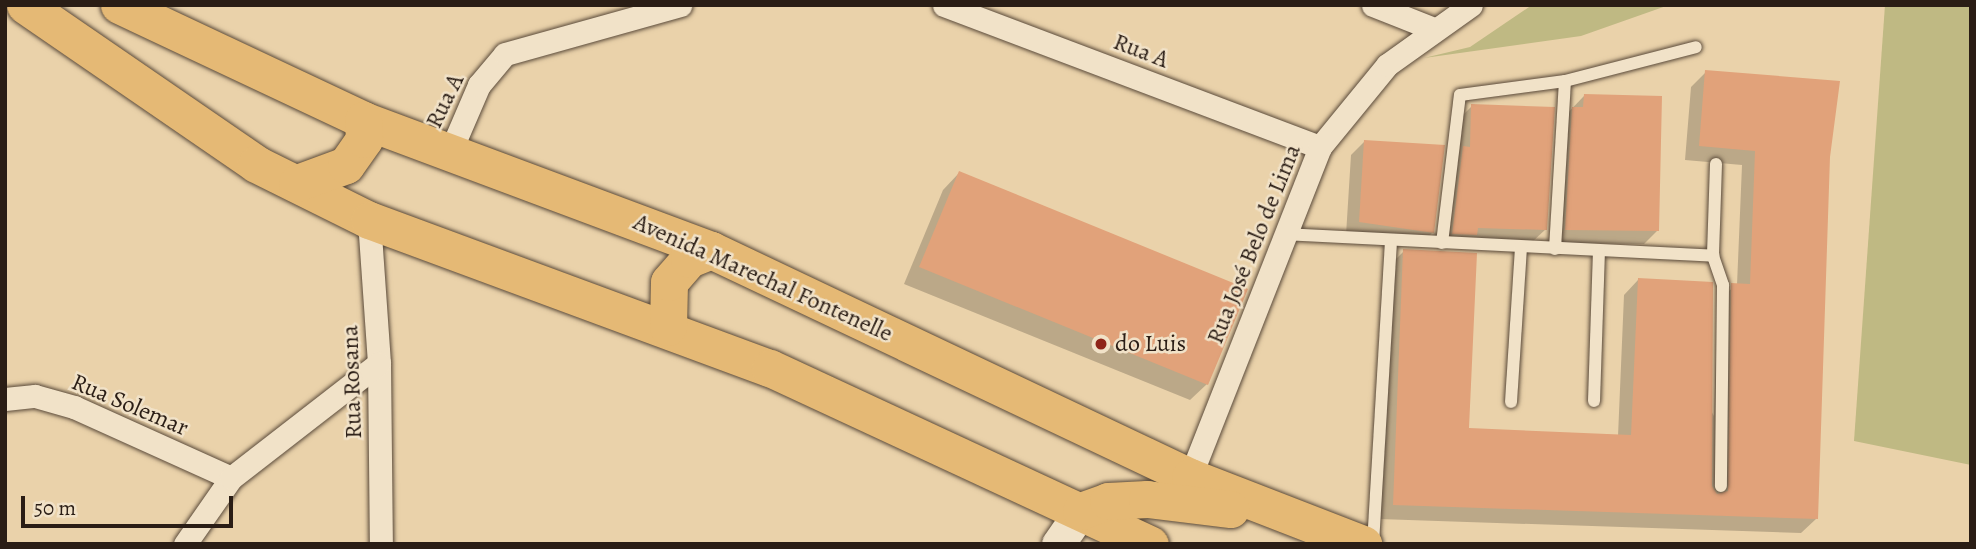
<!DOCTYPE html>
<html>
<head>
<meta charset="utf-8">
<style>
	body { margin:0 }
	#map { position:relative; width:1976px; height:549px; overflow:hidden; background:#ead2aa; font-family:Alegreya,serif }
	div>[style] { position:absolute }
	.green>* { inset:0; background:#bfb983 }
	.shadow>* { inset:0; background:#0003 }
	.building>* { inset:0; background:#e1a27a }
	.roads { filter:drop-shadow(0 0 2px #5a4a3a) drop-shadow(0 0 2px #5a4a3a) }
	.service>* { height:12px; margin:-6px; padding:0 6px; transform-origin:6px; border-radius:6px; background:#f1e2c8 }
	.minor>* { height:23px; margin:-11.5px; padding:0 11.5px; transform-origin:11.5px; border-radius:11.5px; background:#f1e2c8 }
	.secondary>* { height:33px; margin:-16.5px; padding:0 16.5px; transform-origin:16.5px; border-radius:16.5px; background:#f1e2c8 }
	.primary>* { height:37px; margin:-18.5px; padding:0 18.5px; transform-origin:18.5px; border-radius:18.5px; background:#e5b975 }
	.dots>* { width:19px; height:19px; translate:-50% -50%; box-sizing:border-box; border:4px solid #f1e2c8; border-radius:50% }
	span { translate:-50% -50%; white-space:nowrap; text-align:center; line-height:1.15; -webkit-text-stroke:5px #f1e2c8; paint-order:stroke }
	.street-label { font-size:24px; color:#2a1d15 }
	.poi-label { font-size:24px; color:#2a1d15 }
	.left { translate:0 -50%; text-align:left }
	.frame { position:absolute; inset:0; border:7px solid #2a1d15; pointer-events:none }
	.scale { position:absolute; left:21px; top:496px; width:212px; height:32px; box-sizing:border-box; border:4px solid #2a1d15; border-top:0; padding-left:9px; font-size:21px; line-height:24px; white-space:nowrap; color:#2a1d15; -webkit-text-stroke:5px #f1e2c8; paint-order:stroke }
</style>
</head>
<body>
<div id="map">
	<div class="green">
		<i style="clip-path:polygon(1532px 5px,1669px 5px,1581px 36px,1424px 58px,1470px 47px)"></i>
		<i style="clip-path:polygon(1885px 5px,1971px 5px,1971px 465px,1854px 441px)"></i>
	</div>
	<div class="shadow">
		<i style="clip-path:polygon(1706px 72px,1828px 157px,1816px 519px,1801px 533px,1379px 519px,1390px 265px,1404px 251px,1467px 430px,1618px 436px,1624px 295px,1638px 280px,1714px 416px,1718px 299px,1737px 285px,1742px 165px,1685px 160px,1691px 87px)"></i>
		<i style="clip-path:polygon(1584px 96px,1657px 231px,1644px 244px,1552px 243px,1559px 122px)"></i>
		<i style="clip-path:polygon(1472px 106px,1546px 229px,1532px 242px,1439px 247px,1458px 120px)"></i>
		<i style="clip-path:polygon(1365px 141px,1433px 232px,1419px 246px,1346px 235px,1351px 155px)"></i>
		<i style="clip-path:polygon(959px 173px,1207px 384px,1190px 400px,904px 284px,943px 190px)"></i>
	</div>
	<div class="building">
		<i style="clip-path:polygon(1705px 70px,1840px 81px,1830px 157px,1818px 519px,1393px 505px,1403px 249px,1477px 253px,1469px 428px,1631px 435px,1638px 278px,1713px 282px,1712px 486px,1717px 494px,1728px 491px,1731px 283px,1750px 284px,1755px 151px,1699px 146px)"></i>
		<i style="clip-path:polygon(1584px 94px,1662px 96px,1659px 231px,1565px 230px,1572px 107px,1583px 107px)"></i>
		<i style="clip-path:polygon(1471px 104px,1555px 107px,1547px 230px,1478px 228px,1477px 235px,1452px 234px,1463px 146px,1470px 147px)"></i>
		<i style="clip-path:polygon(1364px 140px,1445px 145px,1434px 233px,1359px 222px)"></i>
		<i style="clip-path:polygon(959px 171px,1248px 289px,1208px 385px,919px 267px)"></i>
	</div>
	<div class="roads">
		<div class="service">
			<i style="left:1716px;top:164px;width:92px;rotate:91.9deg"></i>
			<i style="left:1713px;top:256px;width:31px;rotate:71deg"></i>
			<i style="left:1723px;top:285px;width:201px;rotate:90.6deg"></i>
			<i style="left:1284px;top:234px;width:430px;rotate:2.9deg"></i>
			<i style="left:1442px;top:243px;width:149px;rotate:-83.1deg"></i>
			<i style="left:1460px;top:95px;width:106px;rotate:-7.6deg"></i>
			<i style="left:1565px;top:81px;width:135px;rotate:-14.5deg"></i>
			<i style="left:1555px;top:249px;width:168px;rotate:-86.6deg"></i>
			<i style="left:1594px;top:401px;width:150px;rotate:-88.1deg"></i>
			<i style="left:1511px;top:402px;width:155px;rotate:-86.3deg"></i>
			<i style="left:1373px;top:544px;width:304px;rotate:-86.6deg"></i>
		</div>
		<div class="minor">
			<i style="left:944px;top:5px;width:402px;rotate:20.7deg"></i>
			<i style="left:1373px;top:5px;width:62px;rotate:21.6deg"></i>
			<i style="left:451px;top:150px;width:71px;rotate:-66.7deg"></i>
			<i style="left:479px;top:85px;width:40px;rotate:-50deg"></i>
			<i style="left:505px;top:54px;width:182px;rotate:-15.6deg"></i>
			<i style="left:369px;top:220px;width:143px;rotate:86deg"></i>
			<i style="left:379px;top:363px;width:181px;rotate:89.4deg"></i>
			<i style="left:5px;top:399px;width:30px;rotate:-6deg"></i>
			<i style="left:35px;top:396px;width:41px;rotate:15.8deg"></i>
			<i style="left:74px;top:407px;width:172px;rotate:24.3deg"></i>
			<i style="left:1190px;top:477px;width:355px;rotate:-68.5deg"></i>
			<i style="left:1320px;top:147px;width:106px;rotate:-50.7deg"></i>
			<i style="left:1387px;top:65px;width:103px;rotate:-35.5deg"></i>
			<i style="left:185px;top:544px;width:80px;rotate:-55.1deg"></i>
			<i style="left:231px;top:478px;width:187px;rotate:-37.8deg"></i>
		</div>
		<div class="secondary">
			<i style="left:1058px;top:544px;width:40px;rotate:-55.1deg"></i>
		</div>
		<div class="primary">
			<i style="left:25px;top:5px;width:280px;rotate:34.5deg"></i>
			<i style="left:256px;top:164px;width:126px;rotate:26.4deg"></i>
			<i style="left:369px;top:220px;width:427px;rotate:20.3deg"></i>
			<i style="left:770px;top:368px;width:419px;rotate:24.9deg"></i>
			<i style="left:119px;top:5px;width:270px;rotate:25.2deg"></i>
			<i style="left:363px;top:120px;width:371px;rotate:20.5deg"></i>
			<i style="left:711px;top:250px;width:530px;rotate:25.36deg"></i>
			<i style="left:1190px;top:477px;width:186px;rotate:21.2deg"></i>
			<i style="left:297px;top:183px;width:52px;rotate:-20.2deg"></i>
			<i style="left:346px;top:165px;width:32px;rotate:-55deg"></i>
			<i style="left:364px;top:139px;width:19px;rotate:-93deg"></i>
			<i style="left:668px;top:327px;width:45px;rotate:-88.7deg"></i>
			<i style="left:669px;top:282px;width:30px;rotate:-49deg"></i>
			<i style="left:689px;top:259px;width:24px;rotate:-22deg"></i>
			<i style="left:1081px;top:511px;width:29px;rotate:-20deg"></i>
			<i style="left:1108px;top:501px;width:39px;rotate:-3deg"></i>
			<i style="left:1147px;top:499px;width:84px;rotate:6.9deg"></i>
		</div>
	</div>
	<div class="dots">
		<i style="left:1101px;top:344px;background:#8f2418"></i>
	</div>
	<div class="street-label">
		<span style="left:1141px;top:51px;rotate:21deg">Rua A</span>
		<span style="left:445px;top:101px;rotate:-64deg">Rua A</span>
		<span style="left:1254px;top:244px;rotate:-68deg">Rua José Belo de Lima</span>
		<span style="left:763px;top:278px;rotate:24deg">Avenida Marechal Fontenelle</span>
		<span style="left:352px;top:382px;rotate:-92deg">Rua Rosana</span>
		<span style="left:130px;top:405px;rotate:23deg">Rua Solemar</span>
	</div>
	<div class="poi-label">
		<span class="left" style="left:1115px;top:344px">do Luis</span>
	</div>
	<div class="frame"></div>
	<div class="scale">50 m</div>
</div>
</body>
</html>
